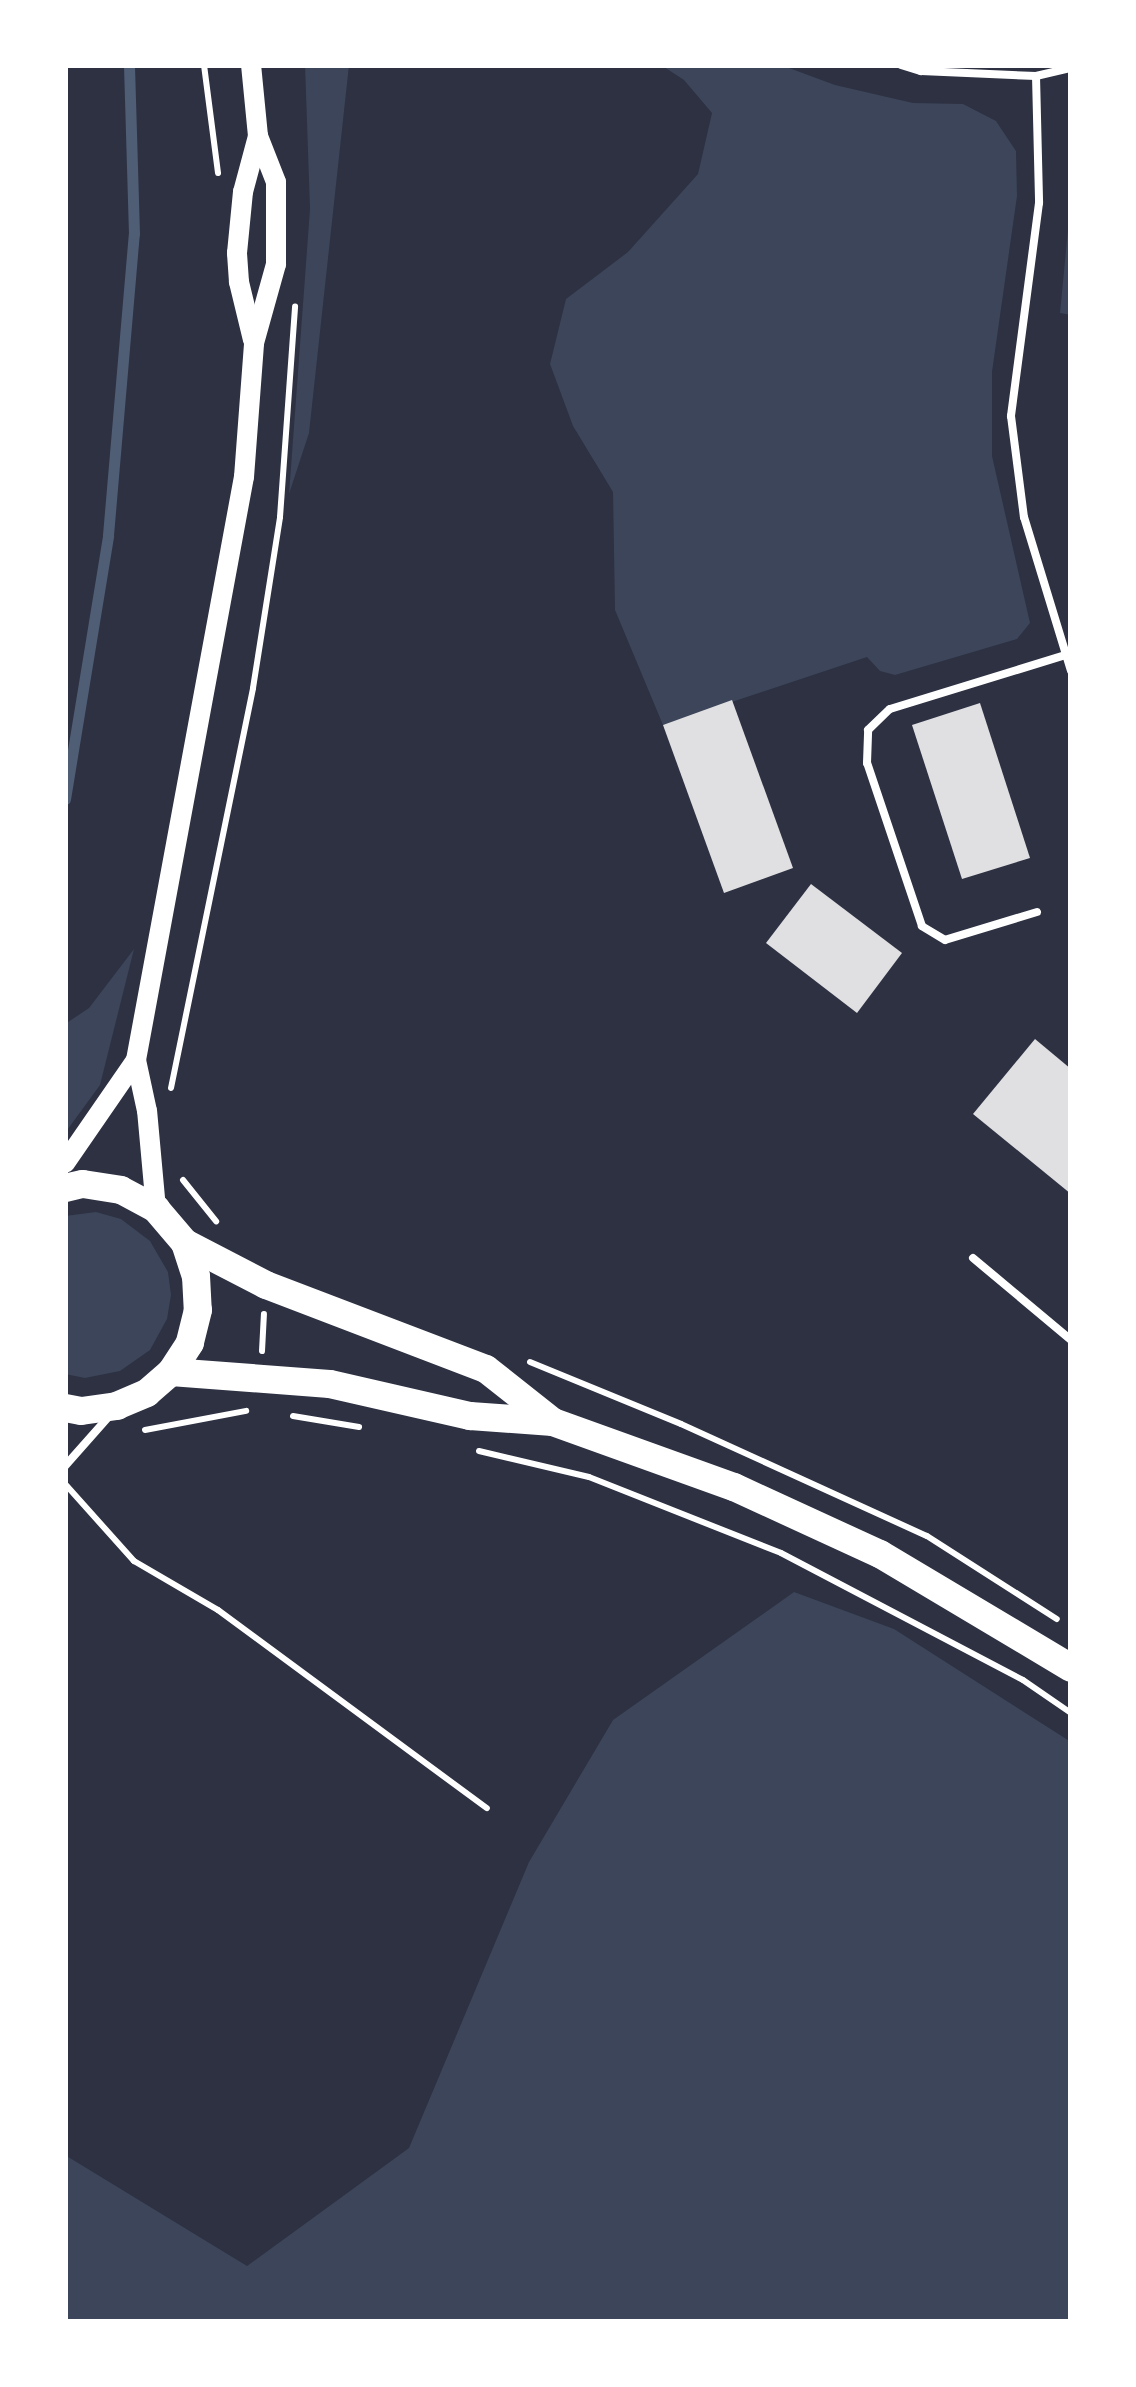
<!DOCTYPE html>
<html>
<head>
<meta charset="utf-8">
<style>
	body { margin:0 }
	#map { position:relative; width:1136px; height:2387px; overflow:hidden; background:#2d3142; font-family:Manrope,sans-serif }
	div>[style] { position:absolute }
	.green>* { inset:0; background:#3c4559 }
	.stream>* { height:11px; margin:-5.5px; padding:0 5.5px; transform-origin:5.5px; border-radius:5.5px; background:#4f5d75 }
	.building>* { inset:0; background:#e0e0e3 }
	.path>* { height:6px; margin:-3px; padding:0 3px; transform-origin:3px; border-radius:3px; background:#fff }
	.service>* { height:8px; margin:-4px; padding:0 4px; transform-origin:4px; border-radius:4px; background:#fff }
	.secondary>* { height:20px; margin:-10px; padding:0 10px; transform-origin:10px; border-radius:10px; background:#fff }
	.trunk>* { height:28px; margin:-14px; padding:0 14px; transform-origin:14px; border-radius:14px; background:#fff }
	span { translate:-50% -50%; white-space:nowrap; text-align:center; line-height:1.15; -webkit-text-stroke:8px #fff; paint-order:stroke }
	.frame { position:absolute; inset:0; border:68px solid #fff; pointer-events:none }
</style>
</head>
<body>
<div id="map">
	<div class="green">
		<i style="clip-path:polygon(305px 65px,349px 65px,309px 433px,289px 494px,310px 209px)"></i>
		<i style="clip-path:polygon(661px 65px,781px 65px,835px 85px,913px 103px,963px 104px,996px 121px,1016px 151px,1017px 196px,992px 372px,992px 456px,1030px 623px,1017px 639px,895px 675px,880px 671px,867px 657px,663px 725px,615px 610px,613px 492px,573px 426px,550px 364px,566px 299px,628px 252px,698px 174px,712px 113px,684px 80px)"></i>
		<i style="clip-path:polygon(1071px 198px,1071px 315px,1060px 313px)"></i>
		<i style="clip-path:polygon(134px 949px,100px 1085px,65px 1133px,65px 1024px,89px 1008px)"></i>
		<i style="clip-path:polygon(96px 1212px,121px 1219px,150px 1241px,168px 1272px,171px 1295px,167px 1319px,150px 1350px,120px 1371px,85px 1378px,65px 1374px,65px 1216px)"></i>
		<i style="clip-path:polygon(794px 1592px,894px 1629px,1071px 1742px,1071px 2322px,65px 2322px,65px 2155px,247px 2266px,409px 2148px,529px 1862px,613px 1720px)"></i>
	</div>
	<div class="stream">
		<i style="left:65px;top:799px;width:267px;rotate:-80.7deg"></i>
		<i style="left:108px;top:535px;width:302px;rotate:-85.1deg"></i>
		<i style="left:134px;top:234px;width:169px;rotate:-91.7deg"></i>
	</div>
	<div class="building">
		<i style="clip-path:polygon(732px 700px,793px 868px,724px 893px,663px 725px)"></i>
		<i style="clip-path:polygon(980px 703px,1030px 858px,962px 879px,912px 725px)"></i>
		<i style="clip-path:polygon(811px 884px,902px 953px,857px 1013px,766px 943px)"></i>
		<i style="clip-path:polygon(1035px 1039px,1071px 1069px,1071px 1194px,973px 1114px)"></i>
	</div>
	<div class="path">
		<i style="left:204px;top:65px;width:109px;rotate:82.6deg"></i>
		<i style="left:171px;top:1088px;width:408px;rotate:-78.4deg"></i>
		<i style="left:253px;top:688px;width:173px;rotate:-81deg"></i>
		<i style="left:280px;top:517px;width:211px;rotate:-85.9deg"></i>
		<i style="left:183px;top:1180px;width:53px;rotate:51.2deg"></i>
		<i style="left:262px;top:1351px;width:37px;rotate:-87deg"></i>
		<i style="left:530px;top:1362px;width:163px;rotate:22.3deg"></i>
		<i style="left:681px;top:1424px;width:270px;rotate:24.5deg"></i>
		<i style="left:927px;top:1536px;width:154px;rotate:32.6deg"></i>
		<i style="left:293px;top:1416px;width:67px;rotate:9.5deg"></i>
		<i style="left:145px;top:1430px;width:103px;rotate:-10.7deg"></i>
		<i style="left:479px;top:1451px;width:113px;rotate:13.3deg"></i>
		<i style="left:589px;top:1477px;width:206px;rotate:21.6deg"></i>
		<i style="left:781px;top:1553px;width:273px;rotate:27.7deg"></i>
		<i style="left:1023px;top:1680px;width:58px;rotate:34.5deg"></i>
		<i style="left:66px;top:1485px;width:102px;rotate:48.2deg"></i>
		<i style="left:134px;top:1561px;width:97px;rotate:30.3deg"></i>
		<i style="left:218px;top:1610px;width:334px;rotate:36.4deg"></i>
	</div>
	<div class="service">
		<i style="left:901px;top:65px;width:21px;rotate:17deg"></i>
		<i style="left:921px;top:71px;width:115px;rotate:2.5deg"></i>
		<i style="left:1036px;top:76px;width:36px;rotate:-13deg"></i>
		<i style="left:1036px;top:76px;width:127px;rotate:88.6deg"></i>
		<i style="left:1039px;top:203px;width:215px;rotate:97.5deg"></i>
		<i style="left:1011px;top:416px;width:102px;rotate:82.7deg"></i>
		<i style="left:1024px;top:517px;width:161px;rotate:73deg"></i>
		<i style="left:1037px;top:912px;width:96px;rotate:163.1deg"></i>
		<i style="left:945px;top:940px;width:27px;rotate:-149deg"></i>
		<i style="left:922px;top:926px;width:172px;rotate:-108.6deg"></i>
		<i style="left:867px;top:763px;width:33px;rotate:-88deg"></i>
		<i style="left:868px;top:730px;width:30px;rotate:-44deg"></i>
		<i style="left:890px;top:709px;width:184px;rotate:-17.1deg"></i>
		<i style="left:973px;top:1258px;width:128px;rotate:39.9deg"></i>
		<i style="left:65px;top:1466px;width:69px;rotate:-48.5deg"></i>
	</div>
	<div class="secondary">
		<i style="left:253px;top:340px;width:60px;rotate:-103.6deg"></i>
		<i style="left:239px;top:282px;width:29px;rotate:-94deg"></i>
		<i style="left:237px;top:253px;width:61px;rotate:-84.4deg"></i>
		<i style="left:243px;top:192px;width:58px;rotate:-75deg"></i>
		<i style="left:65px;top:1163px;width:125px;rotate:-55.4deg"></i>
		<i style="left:156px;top:1209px;width:98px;rotate:-95.2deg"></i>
		<i style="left:147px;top:1111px;width:52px;rotate:-102.2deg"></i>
		<i style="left:136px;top:1060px;width:593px;rotate:-79.51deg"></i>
		<i style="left:244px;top:477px;width:134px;rotate:-85.7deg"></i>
		<i style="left:254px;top:343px;width:82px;rotate:-74.4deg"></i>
		<i style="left:276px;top:264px;width:82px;rotate:-90deg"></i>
		<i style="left:276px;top:182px;width:49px;rotate:-111.4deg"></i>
		<i style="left:258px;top:136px;width:71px;rotate:-95.6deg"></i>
	</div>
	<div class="trunk">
		<i style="left:65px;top:1188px;width:18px;rotate:-13deg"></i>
		<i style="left:83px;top:1184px;width:38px;rotate:9deg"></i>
		<i style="left:121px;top:1190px;width:40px;rotate:28deg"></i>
		<i style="left:156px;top:1209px;width:45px;rotate:49.5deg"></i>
		<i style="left:185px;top:1243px;width:35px;rotate:72deg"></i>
		<i style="left:196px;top:1276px;width:34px;rotate:87deg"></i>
		<i style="left:198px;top:1310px;width:34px;rotate:104deg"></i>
		<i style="left:190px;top:1343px;width:35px;rotate:123deg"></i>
		<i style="left:171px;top:1372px;width:32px;rotate:139deg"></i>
		<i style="left:147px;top:1393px;width:33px;rotate:157deg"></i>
		<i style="left:117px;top:1406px;width:36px;rotate:172deg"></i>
		<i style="left:81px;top:1411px;width:16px;rotate:-169deg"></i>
		<i style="left:185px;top:1243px;width:91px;rotate:27.4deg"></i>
		<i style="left:266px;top:1285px;width:235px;rotate:20.9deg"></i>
		<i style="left:486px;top:1369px;width:85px;rotate:38.3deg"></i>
		<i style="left:171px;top:1372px;width:159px;rotate:4.3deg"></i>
		<i style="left:330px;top:1384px;width:144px;rotate:12.9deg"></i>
		<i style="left:470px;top:1416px;width:83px;rotate:4.1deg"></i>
		<i style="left:553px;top:1422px;width:192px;rotate:19.8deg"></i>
		<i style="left:734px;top:1487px;width:161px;rotate:24.7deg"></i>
		<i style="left:880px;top:1554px;width:222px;rotate:30.8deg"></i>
	</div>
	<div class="frame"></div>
</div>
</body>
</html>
